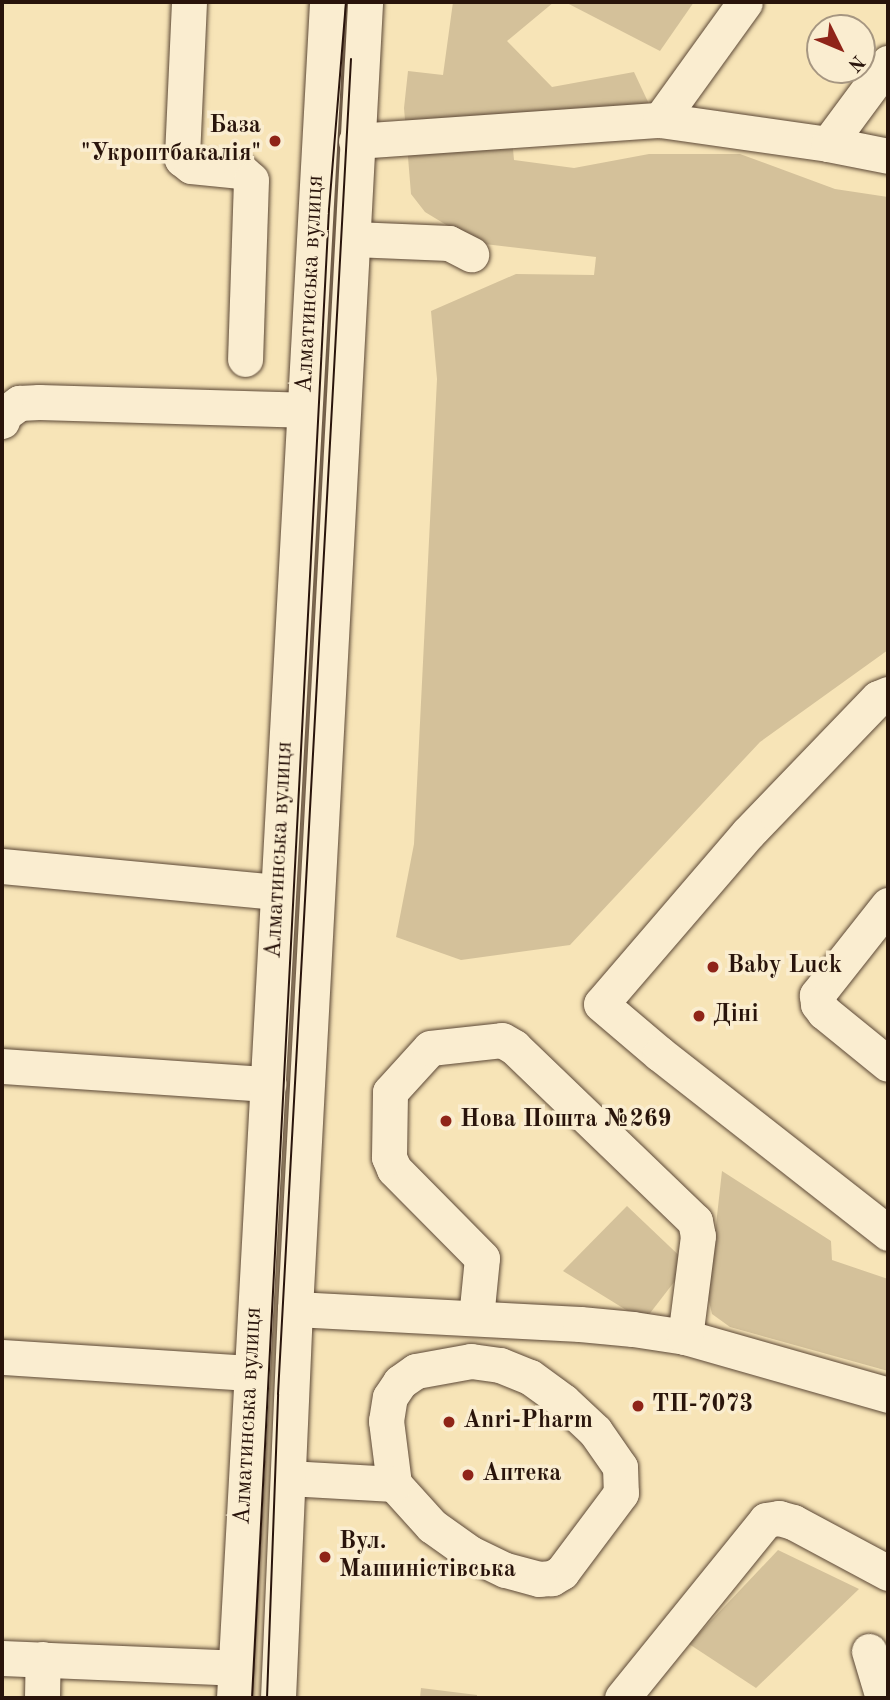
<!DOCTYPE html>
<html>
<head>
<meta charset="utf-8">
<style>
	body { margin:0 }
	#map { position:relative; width:890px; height:1700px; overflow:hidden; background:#f7e4b7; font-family:"Old Standard TT",serif }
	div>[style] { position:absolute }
	.green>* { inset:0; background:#d4c19a }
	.roads { filter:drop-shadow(0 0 2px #5c4836) drop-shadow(0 0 2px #5c4836) }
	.minor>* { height:35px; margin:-17.5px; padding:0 17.5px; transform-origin:17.5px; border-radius:17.5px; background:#faedd0 }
	.tram>* { height:2px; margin:-1px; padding:0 1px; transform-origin:1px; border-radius:1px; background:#29140b }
	.dots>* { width:19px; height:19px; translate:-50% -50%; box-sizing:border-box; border:4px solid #faedd0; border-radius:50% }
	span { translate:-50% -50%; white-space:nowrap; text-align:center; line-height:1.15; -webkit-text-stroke:7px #faedd0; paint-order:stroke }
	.poi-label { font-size:24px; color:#29140b; font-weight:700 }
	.right { translate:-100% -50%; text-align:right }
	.left { translate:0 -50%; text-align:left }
	.street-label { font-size:24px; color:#29140b }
	.frame { position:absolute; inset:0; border:4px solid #29140b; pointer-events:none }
	.north { position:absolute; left:806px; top:14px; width:70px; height:70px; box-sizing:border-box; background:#faedd0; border:2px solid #a69681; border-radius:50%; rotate:133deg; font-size:19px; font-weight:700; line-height:28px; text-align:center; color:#29140b }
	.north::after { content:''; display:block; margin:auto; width:24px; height:32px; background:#8f2418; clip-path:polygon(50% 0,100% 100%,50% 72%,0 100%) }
</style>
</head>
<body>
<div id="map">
	<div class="green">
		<i style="clip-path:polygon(453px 2px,554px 2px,507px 41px,552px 87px,634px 72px,649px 104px,511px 127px,514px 160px,574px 168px,649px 154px,740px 154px,835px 189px,888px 197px,888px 650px,760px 742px,570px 945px,461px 960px,396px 937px,414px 844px,437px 379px,431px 311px,516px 274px,594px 275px,596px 257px,476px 243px,425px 212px,411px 194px,404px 108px,408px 71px,443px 75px)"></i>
		<i style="clip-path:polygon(565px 2px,694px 2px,660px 51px)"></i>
		<i style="clip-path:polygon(722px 1171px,831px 1241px,832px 1260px,888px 1279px,888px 1371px,730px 1327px,712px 1314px,708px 1297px)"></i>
		<i style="clip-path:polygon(627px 1206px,688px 1264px,644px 1321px,563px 1271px)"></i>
		<i style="clip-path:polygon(778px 1550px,859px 1589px,756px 1688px,689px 1644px)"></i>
		<i style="clip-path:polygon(421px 1688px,477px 1695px,477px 1698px,420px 1698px)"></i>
	</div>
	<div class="roads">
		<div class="minor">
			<i style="left:189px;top:2px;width:157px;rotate:92.6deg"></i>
			<i style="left:182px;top:159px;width:11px;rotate:38deg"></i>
			<i style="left:191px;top:166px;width:50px;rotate:5.7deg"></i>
			<i style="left:241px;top:171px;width:13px;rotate:42deg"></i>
			<i style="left:251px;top:180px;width:179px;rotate:91.9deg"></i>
			<i style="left:660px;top:120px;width:145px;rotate:-54.2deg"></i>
			<i style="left:356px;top:141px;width:305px;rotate:-4deg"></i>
			<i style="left:660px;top:120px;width:170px;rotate:8.1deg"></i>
			<i style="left:828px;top:144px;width:101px;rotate:-53.5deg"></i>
			<i style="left:828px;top:144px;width:61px;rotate:11.3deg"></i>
			<i style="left:353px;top:239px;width:96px;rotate:2.4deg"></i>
			<i style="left:449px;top:243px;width:25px;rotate:27deg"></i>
			<i style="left:2px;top:421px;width:7px;rotate:-74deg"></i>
			<i style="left:4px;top:414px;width:19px;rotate:-36deg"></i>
			<i style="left:19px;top:403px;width:20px;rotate:-3deg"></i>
			<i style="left:39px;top:402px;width:264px;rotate:1.7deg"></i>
			<i style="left:888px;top:694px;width:11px;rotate:158deg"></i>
			<i style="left:878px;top:698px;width:187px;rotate:133.9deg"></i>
			<i style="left:748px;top:833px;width:225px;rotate:130.7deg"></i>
			<i style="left:601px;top:1004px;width:77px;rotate:40.3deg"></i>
			<i style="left:660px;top:1054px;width:290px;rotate:38.1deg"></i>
			<i style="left:2px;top:866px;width:277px;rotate:5.4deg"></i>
			<i style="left:888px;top:905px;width:115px;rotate:128.3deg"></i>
			<i style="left:817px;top:995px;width:9px;rotate:84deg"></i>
			<i style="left:818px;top:1004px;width:10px;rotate:53deg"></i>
			<i style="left:824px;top:1012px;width:82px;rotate:39.1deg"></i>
			<i style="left:2px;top:1066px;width:267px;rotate:3.9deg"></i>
			<i style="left:295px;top:1309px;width:285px;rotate:3deg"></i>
			<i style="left:580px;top:1324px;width:53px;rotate:5.4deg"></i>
			<i style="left:633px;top:1329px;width:53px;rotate:8.7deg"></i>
			<i style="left:685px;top:1337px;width:211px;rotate:15.9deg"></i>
			<i style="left:476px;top:1318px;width:60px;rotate:-84.3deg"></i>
			<i style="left:482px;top:1258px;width:125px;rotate:-134.7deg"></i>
			<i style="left:394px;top:1169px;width:13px;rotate:-113deg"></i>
			<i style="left:389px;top:1157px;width:65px;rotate:-89.1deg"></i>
			<i style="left:390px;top:1092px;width:59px;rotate:-47.7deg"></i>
			<i style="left:430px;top:1048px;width:72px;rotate:-6.3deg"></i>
			<i style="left:502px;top:1040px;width:14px;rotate:30deg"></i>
			<i style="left:514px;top:1047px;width:251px;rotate:43.9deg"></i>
			<i style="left:695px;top:1221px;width:15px;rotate:79deg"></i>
			<i style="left:698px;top:1236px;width:102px;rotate:97.3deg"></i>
			<i style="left:2px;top:1357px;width:250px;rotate:3.7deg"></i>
			<i style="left:471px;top:1361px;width:29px;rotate:8deg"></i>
			<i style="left:500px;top:1365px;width:32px;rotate:22deg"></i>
			<i style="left:530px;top:1377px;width:41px;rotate:36deg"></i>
			<i style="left:563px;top:1401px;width:44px;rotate:43.2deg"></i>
			<i style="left:595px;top:1431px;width:44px;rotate:55.2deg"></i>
			<i style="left:620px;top:1467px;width:26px;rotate:88deg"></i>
			<i style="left:621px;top:1493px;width:99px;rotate:126.8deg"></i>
			<i style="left:562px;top:1572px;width:12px;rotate:149deg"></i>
			<i style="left:552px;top:1578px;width:13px;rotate:176deg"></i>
			<i style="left:539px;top:1579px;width:35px;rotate:-165deg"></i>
			<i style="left:505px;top:1570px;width:39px;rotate:-154deg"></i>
			<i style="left:470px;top:1553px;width:47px;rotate:-144.6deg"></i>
			<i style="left:432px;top:1526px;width:57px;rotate:-132.1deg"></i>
			<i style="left:394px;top:1484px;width:64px;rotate:-97.2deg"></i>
			<i style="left:386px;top:1421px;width:24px;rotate:-81deg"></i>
			<i style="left:390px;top:1397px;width:18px;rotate:-56deg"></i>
			<i style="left:400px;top:1382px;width:19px;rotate:-35deg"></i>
			<i style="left:416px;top:1371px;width:56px;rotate:-10.3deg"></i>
			<i style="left:288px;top:1478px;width:106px;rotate:3.2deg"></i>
			<i style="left:869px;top:1651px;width:49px;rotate:73.4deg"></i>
			<i style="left:2px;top:1658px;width:234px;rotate:2.4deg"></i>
			<i style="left:42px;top:1698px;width:39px;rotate:-89deg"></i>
			<i style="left:234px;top:1698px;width:1699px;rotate:-86.86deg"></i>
			<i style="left:278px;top:1698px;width:389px;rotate:-87.5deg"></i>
			<i style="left:295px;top:1309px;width:1309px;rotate:-86.93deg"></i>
			<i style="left:622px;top:1698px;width:229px;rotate:-51deg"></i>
			<i style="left:766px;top:1520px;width:13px;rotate:-9deg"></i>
			<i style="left:779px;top:1518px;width:15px;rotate:16deg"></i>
			<i style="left:793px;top:1522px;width:108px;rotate:28.2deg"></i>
		</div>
	</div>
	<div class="tram">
		<i style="left:252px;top:1698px;width:1491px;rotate:-87.04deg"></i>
		<i style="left:329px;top:209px;width:208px;rotate:-85.3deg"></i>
		<i style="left:267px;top:1698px;width:304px;rotate:-87.9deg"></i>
		<i style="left:278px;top:1394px;width:1337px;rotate:-86.87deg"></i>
	</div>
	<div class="dots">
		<i style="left:275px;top:141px;background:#8f2418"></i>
		<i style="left:713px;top:967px;background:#8f2418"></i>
		<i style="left:699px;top:1016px;background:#8f2418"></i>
		<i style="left:446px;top:1121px;background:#8f2418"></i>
		<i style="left:638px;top:1406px;background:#8f2418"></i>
		<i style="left:449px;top:1422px;background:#8f2418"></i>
		<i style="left:468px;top:1475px;background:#8f2418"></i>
		<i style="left:325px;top:1557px;background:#8f2418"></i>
	</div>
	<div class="poi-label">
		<span class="right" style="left:261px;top:141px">База<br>"Укроптбакалія"</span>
		<span class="left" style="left:727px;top:967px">Baby Luck</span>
		<span class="left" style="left:713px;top:1016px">Діні</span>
		<span class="left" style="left:460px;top:1121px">Нова Пошта №269</span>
		<span class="left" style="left:652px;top:1406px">ТП-7073</span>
		<span class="left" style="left:463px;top:1422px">Anri-Pharm</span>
		<span class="left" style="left:482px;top:1475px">Аптека</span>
		<span class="left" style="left:339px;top:1557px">Вул.<br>Машиністівська</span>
	</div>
	<div class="street-label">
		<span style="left:311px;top:284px;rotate:-87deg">Алматинська вулиця</span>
		<span style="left:280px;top:850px;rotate:-87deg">Алматинська вулиця</span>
		<span style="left:249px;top:1416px;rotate:-87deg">Алматинська вулиця</span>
	</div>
	<div class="frame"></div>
	<div class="north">N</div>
</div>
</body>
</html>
